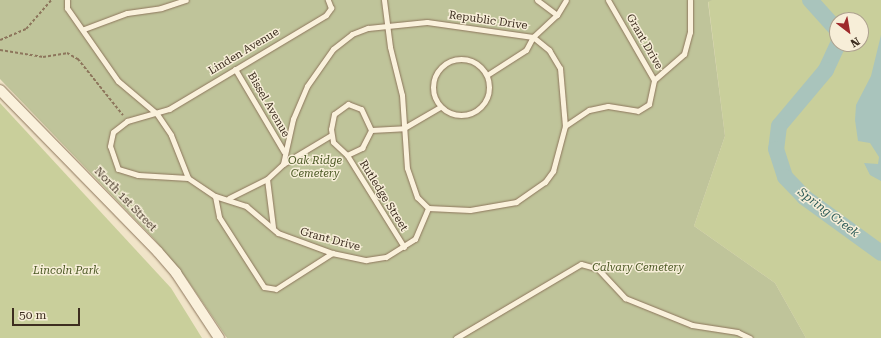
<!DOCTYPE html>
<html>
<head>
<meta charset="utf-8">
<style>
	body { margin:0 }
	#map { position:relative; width:881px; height:338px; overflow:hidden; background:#f0e4c8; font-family:"Roboto Serif",serif }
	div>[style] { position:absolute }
	.green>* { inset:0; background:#c9cf9b }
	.cemetery>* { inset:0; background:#bfc49a }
	.water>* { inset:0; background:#a9c4bc }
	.river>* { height:16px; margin:-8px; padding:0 8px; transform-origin:8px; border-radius:8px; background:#a9c4bc }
	.path>* { height:1.5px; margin-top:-0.75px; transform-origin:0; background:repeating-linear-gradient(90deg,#8d765c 0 3px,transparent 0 5px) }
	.roads { filter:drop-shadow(0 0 1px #8d765c) drop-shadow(0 0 1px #8d765c) }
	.lane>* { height:5px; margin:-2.5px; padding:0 2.5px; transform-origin:2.5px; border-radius:2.5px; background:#faf1dc }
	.lane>.ring { margin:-2.5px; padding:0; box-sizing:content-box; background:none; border:5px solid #faf1dc; border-radius:50% }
	.street>* { height:10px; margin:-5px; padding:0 5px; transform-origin:5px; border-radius:5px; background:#faf1dc }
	span { translate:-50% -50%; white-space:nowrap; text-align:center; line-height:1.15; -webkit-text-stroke:3px #f7eed8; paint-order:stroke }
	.street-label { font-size:11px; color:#3d2e20 }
	.park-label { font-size:11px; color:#4d5a26; font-style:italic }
	.water-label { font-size:12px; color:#2f5d5a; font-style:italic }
	.north { position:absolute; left:829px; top:12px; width:40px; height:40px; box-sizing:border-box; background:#f7eed8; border:1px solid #ada18e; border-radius:50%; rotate:149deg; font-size:11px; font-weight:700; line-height:16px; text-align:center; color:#3d2e20 }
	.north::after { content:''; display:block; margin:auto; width:14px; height:18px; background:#9e2a2b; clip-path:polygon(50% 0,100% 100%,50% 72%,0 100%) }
	.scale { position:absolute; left:12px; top:308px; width:68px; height:18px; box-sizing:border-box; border:2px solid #3d2e20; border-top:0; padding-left:5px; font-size:12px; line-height:14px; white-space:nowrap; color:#3d2e20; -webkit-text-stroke:3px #f7eed8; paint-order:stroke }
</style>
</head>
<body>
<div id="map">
	<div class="green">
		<i style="clip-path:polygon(evenodd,708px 0,881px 0,881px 338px,806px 338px,775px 283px,694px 226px,725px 136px,708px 0,837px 20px,861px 20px,861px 44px,837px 44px,837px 20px)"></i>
		<i style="clip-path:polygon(0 103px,171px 288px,202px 338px,0 338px)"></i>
	</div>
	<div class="cemetery">
		<i style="clip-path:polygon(0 0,712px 0,708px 2px,725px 136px,694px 226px,775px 283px,806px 338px,227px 338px,186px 278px,154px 239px,0 79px)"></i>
	</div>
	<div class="water">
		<i style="clip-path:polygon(881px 35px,881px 181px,870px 175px,864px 163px,878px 164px,879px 157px,870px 143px,858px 141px,855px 120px,856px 105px,871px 76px)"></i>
	</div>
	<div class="river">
		<i style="left:810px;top:0;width:40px;rotate:48deg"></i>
		<i style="left:838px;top:44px;width:29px;rotate:115deg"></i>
		<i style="left:826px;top:70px;width:73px;rotate:130deg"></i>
		<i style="left:779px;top:126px;width:23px;rotate:97deg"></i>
		<i style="left:776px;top:149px;width:29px;rotate:72deg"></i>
		<i style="left:785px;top:177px;width:28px;rotate:46deg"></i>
		<i style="left:804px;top:197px;width:95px;rotate:36deg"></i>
	</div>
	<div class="path">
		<i style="left:0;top:40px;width:28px;rotate:-23deg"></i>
		<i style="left:26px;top:29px;width:38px;rotate:-49deg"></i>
		<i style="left:0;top:50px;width:44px;rotate:9.2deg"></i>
		<i style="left:43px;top:57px;width:24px;rotate:-9deg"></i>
		<i style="left:67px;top:53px;width:13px;rotate:29deg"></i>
		<i style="left:78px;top:59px;width:72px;rotate:51.2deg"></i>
	</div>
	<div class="roads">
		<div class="lane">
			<i style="left:67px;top:0;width:8px;rotate:90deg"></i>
			<i style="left:67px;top:8px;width:89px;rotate:55.1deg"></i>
			<i style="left:118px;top:81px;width:51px;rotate:40.2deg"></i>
			<i style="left:157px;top:114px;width:25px;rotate:56deg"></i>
			<i style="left:171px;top:135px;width:46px;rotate:68.4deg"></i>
			<i style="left:188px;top:178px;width:32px;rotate:34deg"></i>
			<i style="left:215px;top:196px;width:33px;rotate:18deg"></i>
			<i style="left:246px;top:206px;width:42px;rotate:40.2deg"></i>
			<i style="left:278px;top:233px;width:58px;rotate:20.3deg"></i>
			<i style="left:332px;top:253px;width:35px;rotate:12deg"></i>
			<i style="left:366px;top:260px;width:20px;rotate:-9deg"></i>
			<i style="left:386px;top:257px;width:34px;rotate:-32deg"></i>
			<i style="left:415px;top:239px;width:34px;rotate:-67deg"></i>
			<i style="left:384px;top:0;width:47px;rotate:82.7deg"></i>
			<i style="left:390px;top:47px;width:49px;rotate:76deg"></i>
			<i style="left:402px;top:95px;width:73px;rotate:86.1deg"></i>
			<i style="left:407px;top:168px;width:31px;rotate:71deg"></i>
			<i style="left:417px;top:197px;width:16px;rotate:45deg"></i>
			<i style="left:428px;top:208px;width:42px;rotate:2.7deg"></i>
			<i style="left:470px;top:210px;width:47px;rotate:-9.9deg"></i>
			<i style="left:516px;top:202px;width:35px;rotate:-35deg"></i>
			<i style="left:545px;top:182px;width:14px;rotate:-54deg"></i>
			<i style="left:553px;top:171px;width:47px;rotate:-75.1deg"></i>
			<i style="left:565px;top:126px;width:29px;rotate:-34deg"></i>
			<i style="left:589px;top:110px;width:19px;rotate:-12deg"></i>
			<i style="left:608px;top:106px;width:30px;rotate:9deg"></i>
			<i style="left:638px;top:111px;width:13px;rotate:-32deg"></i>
			<i style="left:649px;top:104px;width:25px;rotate:-78deg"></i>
			<i style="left:654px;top:80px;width:92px;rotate:-119.9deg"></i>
			<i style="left:537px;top:0;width:25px;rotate:37deg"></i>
			<i style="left:84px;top:29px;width:46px;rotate:-20.4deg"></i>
			<i style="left:127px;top:13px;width:34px;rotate:-8deg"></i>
			<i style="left:161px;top:8px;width:26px;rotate:-18deg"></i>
			<i class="ring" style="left:433px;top:59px;width:51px;height:51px"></i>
			<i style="left:235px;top:69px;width:96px;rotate:59.4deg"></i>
			<i style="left:487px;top:75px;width:46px;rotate:-32.7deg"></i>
			<i style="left:526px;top:50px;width:15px;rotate:-62deg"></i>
			<i style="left:533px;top:37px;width:33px;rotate:-43deg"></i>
			<i style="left:557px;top:15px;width:17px;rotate:-59deg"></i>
			<i style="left:654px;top:80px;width:40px;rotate:-41deg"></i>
			<i style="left:684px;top:54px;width:23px;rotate:-75deg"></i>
			<i style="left:690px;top:32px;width:32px;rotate:-90deg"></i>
			<i style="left:371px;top:130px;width:33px;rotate:-3deg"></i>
			<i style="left:404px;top:128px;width:42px;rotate:-30.3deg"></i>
			<i style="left:347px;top:155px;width:17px;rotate:-25deg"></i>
			<i style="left:362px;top:148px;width:20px;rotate:-63deg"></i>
			<i style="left:371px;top:130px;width:23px;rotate:-115deg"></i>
			<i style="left:361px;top:109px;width:14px;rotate:-159deg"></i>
			<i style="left:348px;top:104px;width:17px;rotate:144deg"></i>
			<i style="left:334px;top:114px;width:15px;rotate:101deg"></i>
			<i style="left:331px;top:129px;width:13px;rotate:81deg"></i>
			<i style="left:333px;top:142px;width:19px;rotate:43deg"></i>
			<i style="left:347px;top:155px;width:108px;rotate:58.2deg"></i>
			<i style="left:283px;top:164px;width:56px;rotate:-31.1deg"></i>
			<i style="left:188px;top:178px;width:50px;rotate:-176.6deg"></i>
			<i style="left:138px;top:175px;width:21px;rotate:-163deg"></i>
			<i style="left:118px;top:169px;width:24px;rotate:-109deg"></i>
			<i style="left:110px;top:146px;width:14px;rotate:-78deg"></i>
			<i style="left:113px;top:132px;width:18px;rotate:-38deg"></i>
			<i style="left:127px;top:121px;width:44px;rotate:-15.9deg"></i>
			<i style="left:169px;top:109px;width:183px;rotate:-30.9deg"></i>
			<i style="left:326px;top:15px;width:9px;rotate:-54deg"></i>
			<i style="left:331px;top:8px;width:9px;rotate:-111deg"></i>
			<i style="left:215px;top:196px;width:21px;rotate:79deg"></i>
			<i style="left:219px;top:217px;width:83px;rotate:57.3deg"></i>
			<i style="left:264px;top:287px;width:12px;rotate:9deg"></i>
			<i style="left:276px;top:289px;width:67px;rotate:-32.7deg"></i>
			<i style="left:229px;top:198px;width:42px;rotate:-26.6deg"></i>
			<i style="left:273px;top:227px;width:48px;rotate:-97.1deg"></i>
			<i style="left:267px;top:179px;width:22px;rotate:-43deg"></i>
			<i style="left:283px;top:164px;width:46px;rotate:-77.5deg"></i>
			<i style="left:293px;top:119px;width:36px;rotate:-67deg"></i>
			<i style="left:307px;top:86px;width:45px;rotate:-54.9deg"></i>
			<i style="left:333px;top:49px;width:24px;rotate:-38deg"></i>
			<i style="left:352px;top:34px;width:17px;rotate:-21deg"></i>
			<i style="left:368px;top:28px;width:59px;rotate:-5.8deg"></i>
			<i style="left:427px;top:22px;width:107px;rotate:8.1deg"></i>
			<i style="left:533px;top:37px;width:21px;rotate:39deg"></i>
			<i style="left:549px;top:50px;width:21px;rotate:59deg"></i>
			<i style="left:560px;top:68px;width:58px;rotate:85.1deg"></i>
			<i style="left:456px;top:338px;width:145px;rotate:-30.6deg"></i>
			<i style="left:581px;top:264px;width:18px;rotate:16deg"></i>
			<i style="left:598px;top:269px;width:40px;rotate:47deg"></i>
			<i style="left:625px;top:298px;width:72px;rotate:21.9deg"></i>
			<i style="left:692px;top:325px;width:46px;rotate:8.8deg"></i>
			<i style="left:737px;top:332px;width:14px;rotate:25deg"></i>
		</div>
		<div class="street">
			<i style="left:0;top:90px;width:226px;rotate:45.7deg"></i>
			<i style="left:158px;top:252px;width:28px;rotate:49deg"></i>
			<i style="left:176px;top:273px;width:78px;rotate:56.5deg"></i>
		</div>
	</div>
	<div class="street-label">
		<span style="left:488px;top:21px;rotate:8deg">Republic Drive</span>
		<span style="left:644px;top:42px;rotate:60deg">Grant Drive</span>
		<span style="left:244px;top:52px;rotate:-31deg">Linden Avenue</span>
		<span style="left:268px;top:105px;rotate:60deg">Bissel Avenue</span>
		<span style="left:383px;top:196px;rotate:58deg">Rutledge Street</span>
		<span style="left:125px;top:200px;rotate:46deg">North 1st Street</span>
		<span style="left:330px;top:240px;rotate:15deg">Grant Drive</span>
	</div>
	<div class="park-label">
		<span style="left:315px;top:168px">Oak Ridge<br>Cemetery</span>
		<span style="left:638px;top:268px">Calvary Cemetery</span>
		<span style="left:66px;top:271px">Lincoln Park</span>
	</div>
	<div class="water-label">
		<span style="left:828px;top:213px;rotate:37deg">Spring Creek</span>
	</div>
	<div class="north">N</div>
	<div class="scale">50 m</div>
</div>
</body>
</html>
